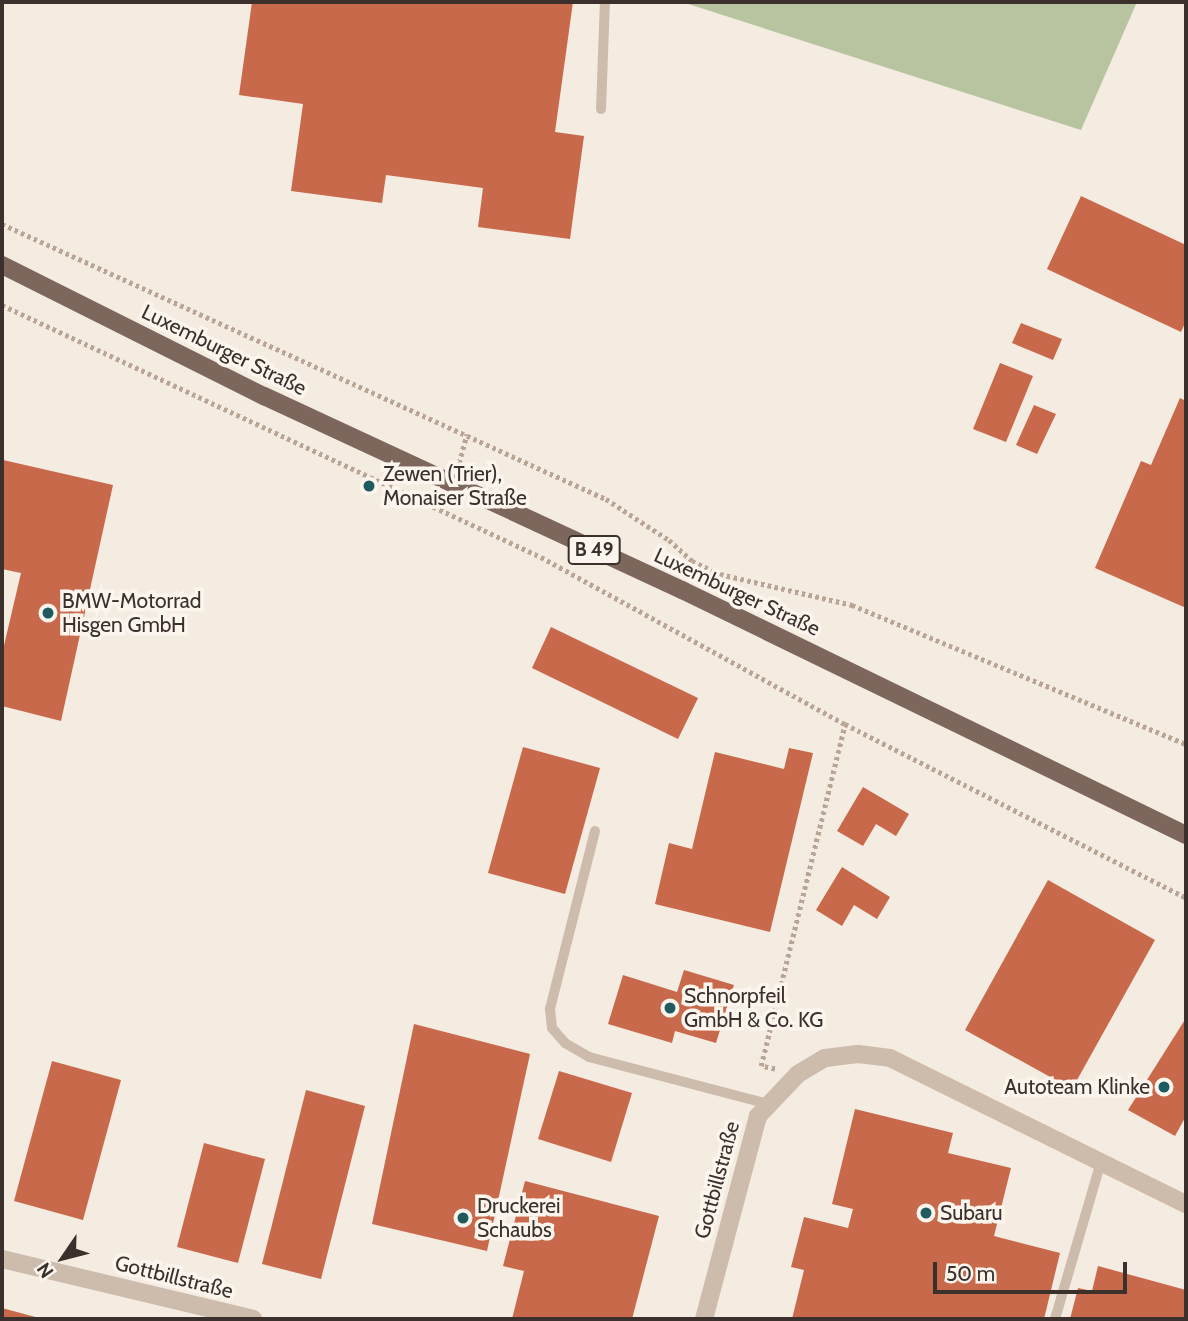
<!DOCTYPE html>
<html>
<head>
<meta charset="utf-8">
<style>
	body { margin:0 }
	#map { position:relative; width:1188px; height:1321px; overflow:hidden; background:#f4ebe1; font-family:Cabin,sans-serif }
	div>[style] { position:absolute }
	.green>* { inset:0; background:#b8c4a0 }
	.building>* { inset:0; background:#c8694b }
	.path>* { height:4.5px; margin-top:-2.25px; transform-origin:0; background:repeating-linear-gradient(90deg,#b9a596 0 3.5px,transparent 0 7px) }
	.lane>* { height:10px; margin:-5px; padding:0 5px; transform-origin:5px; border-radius:5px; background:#cdbbac }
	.street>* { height:18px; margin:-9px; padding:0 9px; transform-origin:9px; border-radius:9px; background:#cdbbac }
	.primary>* { height:18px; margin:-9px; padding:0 9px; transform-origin:9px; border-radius:9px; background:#7d675c }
	.dots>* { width:19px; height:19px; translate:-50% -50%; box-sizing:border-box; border:4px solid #fbf5ee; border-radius:50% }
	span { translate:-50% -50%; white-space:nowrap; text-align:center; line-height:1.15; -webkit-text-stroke:7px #fbf5ee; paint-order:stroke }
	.shield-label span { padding:2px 5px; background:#fbf5ee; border:2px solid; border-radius:5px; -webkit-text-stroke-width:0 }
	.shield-label { font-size:19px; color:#3b302b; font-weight:700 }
	.street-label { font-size:21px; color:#3b302b }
	.poi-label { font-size:21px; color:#3b302b }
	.left { translate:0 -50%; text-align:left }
	.right { translate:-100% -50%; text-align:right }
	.frame { position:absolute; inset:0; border:4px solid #3b302b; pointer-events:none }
	.north { position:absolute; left:28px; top:1223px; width:70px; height:70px; -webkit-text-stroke:5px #fbf5ee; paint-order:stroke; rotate:235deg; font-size:19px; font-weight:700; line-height:28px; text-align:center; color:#3b302b }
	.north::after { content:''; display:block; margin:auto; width:24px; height:32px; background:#3b302b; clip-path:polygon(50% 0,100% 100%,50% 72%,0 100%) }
	.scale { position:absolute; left:933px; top:1262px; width:194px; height:32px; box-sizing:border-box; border:4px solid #3b302b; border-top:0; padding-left:9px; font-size:21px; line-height:24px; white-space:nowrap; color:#3b302b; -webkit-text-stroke:5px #fbf5ee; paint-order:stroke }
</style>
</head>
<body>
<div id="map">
	<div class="green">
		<i style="clip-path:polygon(682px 2px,1137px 2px,1081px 130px)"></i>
	</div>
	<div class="building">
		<i style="clip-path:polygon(252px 2px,573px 2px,555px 132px,584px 136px,570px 239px,478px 227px,483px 188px,386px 175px,382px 203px,291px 191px,303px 104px,239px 95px)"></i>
		<i style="clip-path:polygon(1081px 196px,1186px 245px,1186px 321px,1181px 332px,1047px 269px)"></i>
		<i style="clip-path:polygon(1021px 323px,1062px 339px,1053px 360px,1012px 343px)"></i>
		<i style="clip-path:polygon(1000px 363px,1033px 376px,1006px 442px,973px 429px)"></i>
		<i style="clip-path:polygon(1180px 398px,1186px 401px,1186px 608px,1095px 568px,1141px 461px,1151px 465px)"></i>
		<i style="clip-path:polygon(1034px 405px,1056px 414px,1037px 454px,1016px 445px)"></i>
		<i style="clip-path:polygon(3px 460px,113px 485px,61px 721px,2px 706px,2px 654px,21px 573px,2px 569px)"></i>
		<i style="clip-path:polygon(551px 627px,698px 698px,678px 739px,532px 668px)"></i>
		<i style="clip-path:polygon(523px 747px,600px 768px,565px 894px,488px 873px)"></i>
		<i style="clip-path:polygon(789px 748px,813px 753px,770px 932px,655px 904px,669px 843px,692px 849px,715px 752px,784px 769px)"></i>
		<i style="clip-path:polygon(863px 787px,909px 814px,896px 836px,876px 824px,863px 846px,837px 831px)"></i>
		<i style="clip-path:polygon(842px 867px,890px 897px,877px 919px,854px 905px,842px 926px,816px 910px)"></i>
		<i style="clip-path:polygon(1048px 880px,1155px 940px,1072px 1089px,965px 1030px)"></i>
		<i style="clip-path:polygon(684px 970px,734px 985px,716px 1043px,675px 1031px,672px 1043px,608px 1024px,623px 975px,677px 992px)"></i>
		<i style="clip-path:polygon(1186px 1018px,1186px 1116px,1175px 1136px,1128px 1110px)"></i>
		<i style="clip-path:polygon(414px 1024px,530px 1054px,487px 1251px,372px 1224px)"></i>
		<i style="clip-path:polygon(52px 1061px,121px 1080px,83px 1220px,14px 1201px)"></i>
		<i style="clip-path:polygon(559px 1071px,632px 1093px,611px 1162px,538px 1139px)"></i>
		<i style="clip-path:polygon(306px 1090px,365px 1106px,321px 1279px,262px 1264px)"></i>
		<i style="clip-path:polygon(855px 1109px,953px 1133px,948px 1153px,1011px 1168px,994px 1236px,1060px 1253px,1044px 1319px,792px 1319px,804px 1270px,791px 1267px,804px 1217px,848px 1228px,853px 1209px,832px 1204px)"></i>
		<i style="clip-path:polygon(204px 1143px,265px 1159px,238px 1263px,177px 1247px)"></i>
		<i style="clip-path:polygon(525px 1181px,659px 1216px,632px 1319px,512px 1319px,524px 1271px,503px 1266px)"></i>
		<i style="clip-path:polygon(1098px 1266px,1186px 1290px,1186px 1319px,1070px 1319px,1078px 1288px,1092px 1291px)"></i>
		<i style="clip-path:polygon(2px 1308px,39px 1318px,39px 1319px,2px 1319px)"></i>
	</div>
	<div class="path">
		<i style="left:2px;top:224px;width:664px;rotate:24.48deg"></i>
		<i style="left:606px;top:499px;width:75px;rotate:33.1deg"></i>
		<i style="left:669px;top:540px;width:31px;rotate:42deg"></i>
		<i style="left:2px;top:305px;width:595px;rotate:25.06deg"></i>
		<i style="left:541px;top:557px;width:347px;rotate:28.8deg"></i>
		<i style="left:845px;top:724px;width:383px;rotate:27deg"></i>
		<i style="left:459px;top:463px;width:30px;rotate:-75deg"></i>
		<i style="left:689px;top:570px;width:9px;rotate:-72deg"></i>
		<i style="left:692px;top:561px;width:31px;rotate:25deg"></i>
		<i style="left:720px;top:574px;width:136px;rotate:13.2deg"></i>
		<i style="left:852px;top:605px;width:362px;rotate:22.6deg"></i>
		<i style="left:775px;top:1069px;width:14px;rotate:-168deg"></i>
		<i style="left:761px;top:1066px;width:352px;rotate:-76.2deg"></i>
	</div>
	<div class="lane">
		<i style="left:601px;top:109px;width:107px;rotate:-87.9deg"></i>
		<i style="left:595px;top:831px;width:184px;rotate:104.2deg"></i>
		<i style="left:550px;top:1009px;width:19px;rotate:84deg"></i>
		<i style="left:552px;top:1028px;width:20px;rotate:49deg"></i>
		<i style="left:565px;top:1043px;width:28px;rotate:30deg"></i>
		<i style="left:589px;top:1057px;width:185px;rotate:14.7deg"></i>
		<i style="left:1055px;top:1319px;width:164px;rotate:-73.7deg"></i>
	</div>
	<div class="street">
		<i style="left:2px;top:1259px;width:258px;rotate:13.4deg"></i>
		<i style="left:704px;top:1319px;width:210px;rotate:-75.1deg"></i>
		<i style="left:758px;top:1116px;width:58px;rotate:-46.4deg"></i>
		<i style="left:798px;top:1074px;width:31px;rotate:-31deg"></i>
		<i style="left:825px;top:1058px;width:33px;rotate:-7deg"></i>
		<i style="left:858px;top:1054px;width:32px;rotate:7deg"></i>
		<i style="left:890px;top:1058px;width:330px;rotate:26.3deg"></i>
	</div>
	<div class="primary">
		<i style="left:2px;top:265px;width:293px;rotate:26.6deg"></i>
		<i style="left:264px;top:396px;width:461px;rotate:24.9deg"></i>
		<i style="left:682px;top:590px;width:560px;rotate:25.92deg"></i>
	</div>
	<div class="dots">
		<i style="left:369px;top:486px;background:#1f5a5e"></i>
		<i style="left:48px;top:613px;background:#1f5a5e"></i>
		<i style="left:670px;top:1008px;background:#1f5a5e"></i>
		<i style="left:1164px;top:1087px;background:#1f5a5e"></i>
		<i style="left:926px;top:1213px;background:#1f5a5e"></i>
		<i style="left:463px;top:1218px;background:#1f5a5e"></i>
	</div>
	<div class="shield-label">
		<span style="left:594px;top:550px">B 49</span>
	</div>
	<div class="street-label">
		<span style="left:224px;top:350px;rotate:26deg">Luxemburger Straße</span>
		<span style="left:737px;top:592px;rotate:25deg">Luxemburger Straße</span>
		<span style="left:717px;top:1180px;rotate:-75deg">Gottbillstraße</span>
		<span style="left:174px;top:1277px;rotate:14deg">Gottbillstraße</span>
	</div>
	<div class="poi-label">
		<span class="left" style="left:383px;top:486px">Zewen (Trier),<br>Monaiser Straße</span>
		<span class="left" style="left:62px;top:613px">BMW-Motorrad<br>Hisgen GmbH</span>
		<span class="left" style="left:684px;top:1008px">Schnorpfeil<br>GmbH &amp; Co. KG</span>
		<span class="right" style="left:1150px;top:1087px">Autoteam Klinke</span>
		<span class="left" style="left:477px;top:1218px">Druckerei<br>Schaubs</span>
		<span class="left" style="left:940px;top:1213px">Subaru</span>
	</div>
	<div class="frame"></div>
	<div class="north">N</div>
	<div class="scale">50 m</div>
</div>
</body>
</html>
